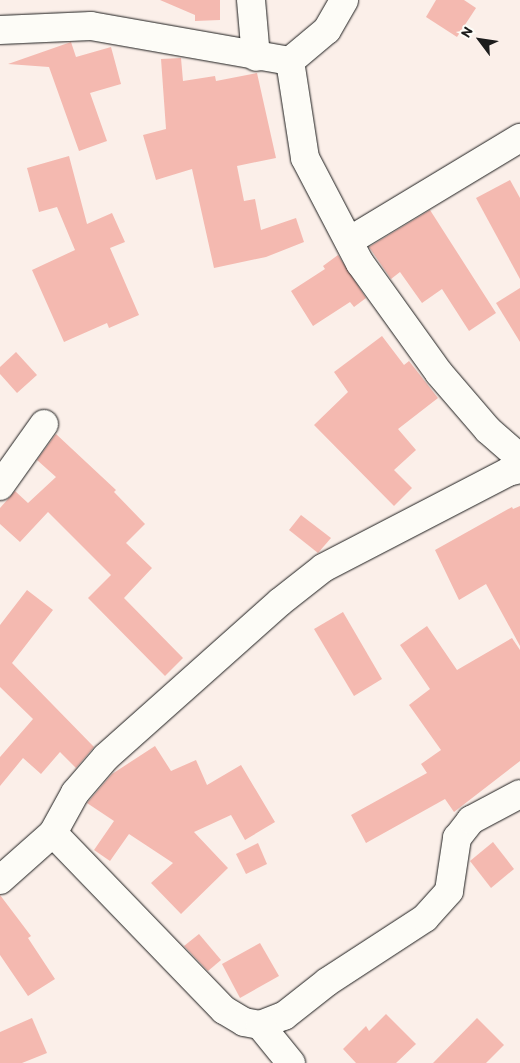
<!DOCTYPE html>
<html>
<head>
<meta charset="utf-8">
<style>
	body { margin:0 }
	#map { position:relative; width:520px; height:1063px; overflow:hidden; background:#fbefe9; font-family:Itim,sans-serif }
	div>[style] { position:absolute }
	.building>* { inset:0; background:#f4b9b0 }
	.roads { filter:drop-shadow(0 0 1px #1c1c1c) drop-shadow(0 0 1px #1c1c1c) }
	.minor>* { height:28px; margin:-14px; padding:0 14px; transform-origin:14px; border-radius:14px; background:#fdfcf7 }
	span { translate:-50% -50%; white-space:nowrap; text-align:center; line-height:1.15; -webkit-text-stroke:4.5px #fdfcf7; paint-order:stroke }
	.north { position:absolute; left:455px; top:15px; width:50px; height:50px; -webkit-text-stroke:4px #fdfcf7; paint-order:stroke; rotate:301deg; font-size:14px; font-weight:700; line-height:20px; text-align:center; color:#1c1c1c }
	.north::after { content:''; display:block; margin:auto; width:18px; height:22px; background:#1c1c1c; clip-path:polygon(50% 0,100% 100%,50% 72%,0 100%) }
</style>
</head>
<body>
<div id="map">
	<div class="building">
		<i style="clip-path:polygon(160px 0,220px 0,220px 20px,195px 21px,195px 15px)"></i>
		<i style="clip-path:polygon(436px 0,464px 0,476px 8px,457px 37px,426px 17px)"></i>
		<i style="clip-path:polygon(71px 42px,76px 57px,111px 47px,121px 84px,90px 93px,107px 141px,79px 151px,49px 67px,8px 64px)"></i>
		<i style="clip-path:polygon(181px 58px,183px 81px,215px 76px,216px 81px,257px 73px,276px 158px,237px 166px,244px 201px,255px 199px,261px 230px,296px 218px,304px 242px,266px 257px,214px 268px,192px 169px,156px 180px,143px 135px,166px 129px,161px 59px)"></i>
		<i style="clip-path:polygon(69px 156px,87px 224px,112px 213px,125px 242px,110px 248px,139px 315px,109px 328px,107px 323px,64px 342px,32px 270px,75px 250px,57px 207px,39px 212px,27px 168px)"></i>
		<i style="clip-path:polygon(510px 180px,520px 198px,520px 279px,476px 198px)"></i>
		<i style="clip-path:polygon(430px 210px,496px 313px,469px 331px,442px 289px,422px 303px,400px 272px,391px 279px,369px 247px)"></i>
		<i style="clip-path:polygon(338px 255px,366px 298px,354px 307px,350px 302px,313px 326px,291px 291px,325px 269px,323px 266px)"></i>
		<i style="clip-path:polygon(520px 288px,520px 342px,496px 303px)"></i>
		<i style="clip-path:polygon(382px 336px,404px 365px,409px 361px,438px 398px,398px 429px,416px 450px,394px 470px,412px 488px,394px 506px,314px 425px,348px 392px,334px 372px)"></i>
		<i style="clip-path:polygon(16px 352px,37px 375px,17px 393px,0 374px,0 367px)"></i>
		<i style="clip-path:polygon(56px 434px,116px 490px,114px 492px,145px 524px,126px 543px,152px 568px,124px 598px,183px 658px,165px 676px,88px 598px,111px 575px,48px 512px,20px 542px,0 524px,0 508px,15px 491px,28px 503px,56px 477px,37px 460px)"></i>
		<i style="clip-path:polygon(520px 506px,520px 646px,486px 584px,459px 600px,435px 550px,512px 507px,513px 509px)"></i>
		<i style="clip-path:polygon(301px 515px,331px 538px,318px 553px,289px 530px)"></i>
		<i style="clip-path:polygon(27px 590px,53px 610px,12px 663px,94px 747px,76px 768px,60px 752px,41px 774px,23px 758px,0 786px,0 757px,33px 719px,0 687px,0 625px)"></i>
		<i style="clip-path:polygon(343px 612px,382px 679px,354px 696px,314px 629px)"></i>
		<i style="clip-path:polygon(427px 626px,457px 670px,512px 638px,520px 650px,520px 761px,454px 812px,445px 799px,366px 843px,351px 815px,427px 773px,421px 764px,441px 750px,409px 705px,430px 689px,400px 645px)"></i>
		<i style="clip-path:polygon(155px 746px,171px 771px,196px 760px,207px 785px,241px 765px,275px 822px,245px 840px,231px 815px,194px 832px,228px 868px,181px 914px,151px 883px,173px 863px,129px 834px,110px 861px,94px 850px,114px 821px,87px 803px,112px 774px)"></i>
		<i style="clip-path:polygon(493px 842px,514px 869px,491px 888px,470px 861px)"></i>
		<i style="clip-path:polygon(258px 843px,267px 864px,246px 874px,236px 854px)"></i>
		<i style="clip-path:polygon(0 895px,31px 936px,28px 938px,55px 979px,28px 996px,0 955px)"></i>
		<i style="clip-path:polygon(199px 934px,221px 960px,208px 971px,184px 946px)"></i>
		<i style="clip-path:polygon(260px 943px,279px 976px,240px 998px,222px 964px)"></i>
		<i style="clip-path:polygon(386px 1014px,416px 1044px,396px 1063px,356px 1063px,343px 1049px,366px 1026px,369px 1031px)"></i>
		<i style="clip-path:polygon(32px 1018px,47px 1053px,22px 1063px,0 1063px,0 1032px)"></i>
		<i style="clip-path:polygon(477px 1018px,504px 1045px,486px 1063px,433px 1063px)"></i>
	</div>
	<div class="roads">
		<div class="minor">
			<i style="left:251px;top:0;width:57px;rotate:85deg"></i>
			<i style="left:0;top:30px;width:91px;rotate:-2.5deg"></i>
			<i style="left:91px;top:26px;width:202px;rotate:10deg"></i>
			<i style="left:290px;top:61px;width:48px;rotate:-40deg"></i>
			<i style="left:327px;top:30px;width:34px;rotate:-60deg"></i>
			<i style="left:290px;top:61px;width:98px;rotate:81.2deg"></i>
			<i style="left:305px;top:158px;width:119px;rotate:62.4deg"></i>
			<i style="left:360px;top:263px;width:135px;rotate:54.3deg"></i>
			<i style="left:439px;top:373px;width:75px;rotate:49.3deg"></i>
			<i style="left:488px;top:430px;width:43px;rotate:41.2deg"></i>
			<i style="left:349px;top:241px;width:200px;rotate:-31.1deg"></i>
			<i style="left:0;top:486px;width:76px;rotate:-54.6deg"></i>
			<i style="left:53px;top:833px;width:246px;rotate:46deg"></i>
			<i style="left:224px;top:1010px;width:23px;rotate:31deg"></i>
			<i style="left:244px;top:1022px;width:16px;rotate:11deg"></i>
			<i style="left:260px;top:1025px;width:26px;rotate:-21deg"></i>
			<i style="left:284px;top:1016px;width:55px;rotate:-38.3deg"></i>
			<i style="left:327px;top:982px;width:117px;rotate:-33.1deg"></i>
			<i style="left:425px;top:918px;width:36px;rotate:-48deg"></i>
			<i style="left:449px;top:891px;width:54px;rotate:-81.4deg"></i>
			<i style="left:457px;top:838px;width:23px;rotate:-52deg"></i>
			<i style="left:471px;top:820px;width:55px;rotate:-28deg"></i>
			<i style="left:0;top:880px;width:71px;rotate:-41.6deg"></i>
			<i style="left:53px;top:833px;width:46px;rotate:-61.2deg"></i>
			<i style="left:75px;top:793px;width:48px;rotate:-49.3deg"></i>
			<i style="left:106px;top:757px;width:233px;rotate:-41.7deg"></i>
			<i style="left:280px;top:602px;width:55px;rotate:-38.3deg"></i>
			<i style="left:323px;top:568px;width:208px;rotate:-27.4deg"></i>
			<i style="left:508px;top:472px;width:12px;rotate:-14deg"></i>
			<i style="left:260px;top:1025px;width:49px;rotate:50.8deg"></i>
		</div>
	</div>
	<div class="north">N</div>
</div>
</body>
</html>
